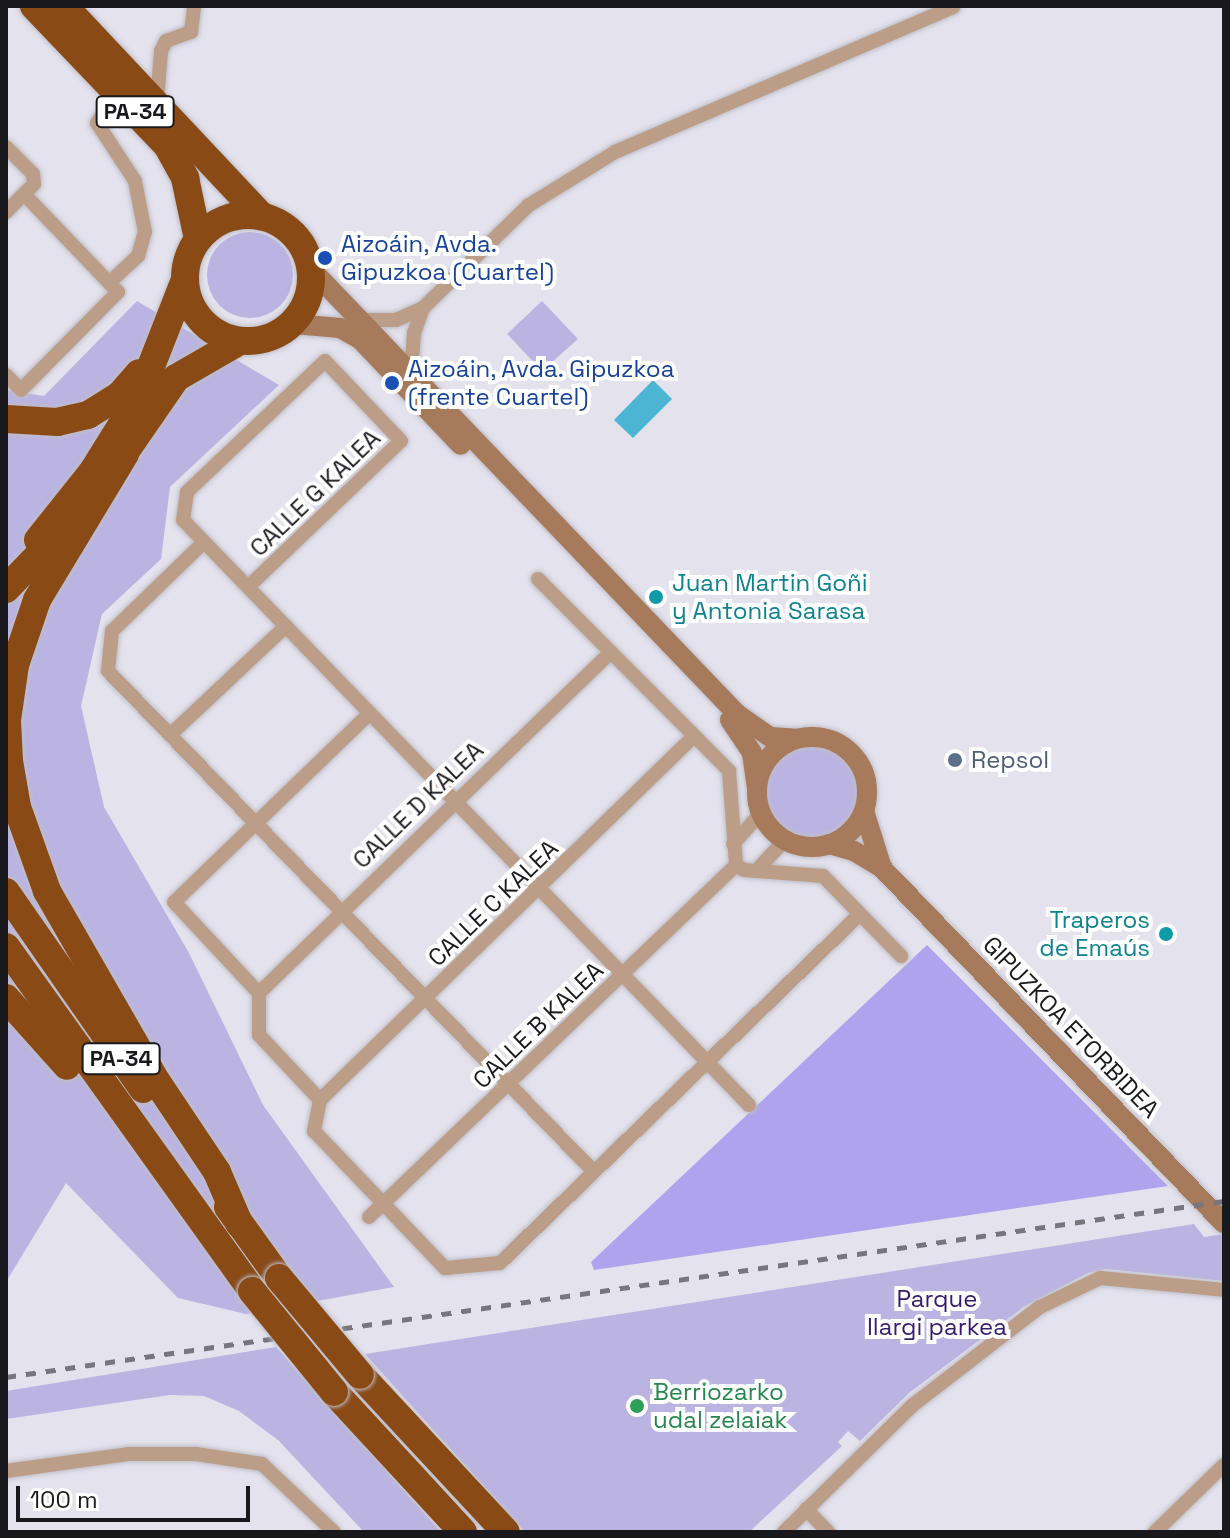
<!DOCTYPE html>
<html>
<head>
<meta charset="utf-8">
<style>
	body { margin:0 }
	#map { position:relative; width:1230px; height:1538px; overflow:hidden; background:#e3e2ed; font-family:"Space Grotesk",sans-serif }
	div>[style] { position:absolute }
	.green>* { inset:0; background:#bbb4e3 }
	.round { border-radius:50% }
	.forest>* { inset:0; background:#b0a3ed }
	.water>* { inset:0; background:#4bb5d3 }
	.roads { filter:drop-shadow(0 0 2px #bfbec7) drop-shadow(0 0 2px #bfbec7) }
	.street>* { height:14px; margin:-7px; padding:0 7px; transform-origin:7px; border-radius:7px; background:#bc9d88 }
	.secondary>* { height:20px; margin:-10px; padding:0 10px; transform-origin:10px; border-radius:10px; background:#a77a5b }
	.secondary>.ring { margin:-10px; padding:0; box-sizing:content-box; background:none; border:20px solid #a77a5b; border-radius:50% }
	.highway>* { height:28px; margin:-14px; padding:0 14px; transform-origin:14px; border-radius:14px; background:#894a16 }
	.highway>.ring { margin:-14px; padding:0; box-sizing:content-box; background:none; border:28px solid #894a16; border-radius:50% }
	.rail>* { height:5px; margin-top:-2.5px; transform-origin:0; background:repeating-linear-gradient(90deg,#77767d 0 10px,transparent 0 20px) }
	.bridges { filter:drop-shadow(0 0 2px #bfbec7) drop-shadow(0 0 2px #bfbec7) }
	.highway-bridge>* { height:28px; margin:-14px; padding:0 14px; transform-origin:14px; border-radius:14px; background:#894a16 }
	.dots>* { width:22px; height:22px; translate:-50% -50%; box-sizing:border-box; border:4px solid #fff; border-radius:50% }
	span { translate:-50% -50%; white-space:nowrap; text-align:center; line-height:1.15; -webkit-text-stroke:8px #fff; paint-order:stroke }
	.shield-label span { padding:2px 6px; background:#fff; border:2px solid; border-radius:6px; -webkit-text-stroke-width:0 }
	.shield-label { font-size:22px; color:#19181c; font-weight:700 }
	.transit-label { font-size:24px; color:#164399 }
	.left { translate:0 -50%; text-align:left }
	.street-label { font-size:24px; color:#19181c }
	.culture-label { font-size:24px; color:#0d838f }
	.right { translate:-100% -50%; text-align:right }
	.service-label { font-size:24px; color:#4e5e75 }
	.park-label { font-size:24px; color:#361b6f }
	.leisure-label { font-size:24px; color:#27864d }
	.frame { position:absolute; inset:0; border:8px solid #19181c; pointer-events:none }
	.scale { position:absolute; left:16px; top:1486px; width:234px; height:36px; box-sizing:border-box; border:4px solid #19181c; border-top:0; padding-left:10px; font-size:24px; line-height:28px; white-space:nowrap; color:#19181c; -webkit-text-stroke:6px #fff; paint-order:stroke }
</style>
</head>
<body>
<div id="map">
	<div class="green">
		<i class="round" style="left:207px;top:232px;width:86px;height:86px"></i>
		<i style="clip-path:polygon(137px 301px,279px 385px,170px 487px,161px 559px,102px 614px,81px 706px,104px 807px,189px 953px,263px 1105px,394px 1287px,246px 1314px,178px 1298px,66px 1183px,6px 1282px,6px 390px,44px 396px)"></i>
		<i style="clip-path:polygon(542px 301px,578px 339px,542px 371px,507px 334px)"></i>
		<i class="round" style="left:765px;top:747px;width:94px;height:94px"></i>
		<i style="clip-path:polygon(1194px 1224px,1204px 1237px,1224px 1234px,1224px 1281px,1106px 1269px,1088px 1273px,1025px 1306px,909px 1393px,860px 1441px,848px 1431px,838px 1442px,842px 1446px,749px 1532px,525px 1532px,365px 1354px)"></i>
		<i style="clip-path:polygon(276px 1347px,441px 1532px,364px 1532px,278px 1440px,239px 1411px,204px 1396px,170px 1395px,6px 1419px,6px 1391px)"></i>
	</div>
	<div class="forest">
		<i style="clip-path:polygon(927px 945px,1168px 1186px,594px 1270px,591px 1262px)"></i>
	</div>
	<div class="water">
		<i style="clip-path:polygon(653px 380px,672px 399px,633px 438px,614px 420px)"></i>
	</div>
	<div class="roads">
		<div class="street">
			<i style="left:157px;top:102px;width:51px;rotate:-85.5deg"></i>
			<i style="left:161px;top:51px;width:11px;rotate:-63deg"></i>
			<i style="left:166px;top:41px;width:27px;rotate:-20deg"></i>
			<i style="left:191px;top:32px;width:26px;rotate:-83deg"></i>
			<i style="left:6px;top:147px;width:38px;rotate:45deg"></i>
			<i style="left:33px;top:174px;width:10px;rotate:84deg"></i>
			<i style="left:34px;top:184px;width:40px;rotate:135deg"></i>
			<i style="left:109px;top:283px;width:40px;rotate:-43deg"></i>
			<i style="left:138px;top:256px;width:25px;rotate:-74deg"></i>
			<i style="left:145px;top:232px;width:52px;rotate:-101.1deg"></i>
			<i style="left:135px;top:181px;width:69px;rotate:-123.2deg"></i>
			<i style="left:97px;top:123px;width:35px;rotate:-55deg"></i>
			<i style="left:361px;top:320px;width:35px"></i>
			<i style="left:396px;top:320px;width:30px;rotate:-24deg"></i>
			<i style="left:423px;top:308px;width:148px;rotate:-44.2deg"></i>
			<i style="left:529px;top:205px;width:101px;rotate:-31.6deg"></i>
			<i style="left:615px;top:152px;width:368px;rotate:-23.2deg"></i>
			<i style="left:411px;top:373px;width:40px;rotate:-85.7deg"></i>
			<i style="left:414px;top:333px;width:27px;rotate:-70deg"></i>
			<i style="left:6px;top:375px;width:21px;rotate:45deg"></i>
			<i style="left:21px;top:390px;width:138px;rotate:-45.3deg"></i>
			<i style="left:118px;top:292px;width:133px;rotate:-133.8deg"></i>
			<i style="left:204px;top:542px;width:128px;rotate:135.9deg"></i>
			<i style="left:112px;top:631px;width:40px;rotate:95.7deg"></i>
			<i style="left:108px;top:671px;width:698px;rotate:45.87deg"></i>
			<i style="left:538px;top:579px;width:271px;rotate:45.1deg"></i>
			<i style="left:729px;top:771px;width:94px;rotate:85.7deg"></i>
			<i style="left:736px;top:865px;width:9px;rotate:32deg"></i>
			<i style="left:744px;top:870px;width:79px;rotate:4.3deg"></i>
			<i style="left:823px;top:876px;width:112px;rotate:45.7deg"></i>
			<i style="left:248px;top:587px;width:211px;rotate:-43.7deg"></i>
			<i style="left:401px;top:441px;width:110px;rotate:-133.5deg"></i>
			<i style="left:325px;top:361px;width:190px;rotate:136.5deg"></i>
			<i style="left:187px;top:492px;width:28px;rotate:98deg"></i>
			<i style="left:183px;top:520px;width:814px;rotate:45.95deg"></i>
			<i style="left:370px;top:713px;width:272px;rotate:136deg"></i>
			<i style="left:174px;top:902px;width:125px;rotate:47deg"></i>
			<i style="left:259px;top:993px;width:42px;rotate:90deg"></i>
			<i style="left:259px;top:1035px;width:89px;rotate:46.8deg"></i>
			<i style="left:320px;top:1100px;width:32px;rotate:101deg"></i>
			<i style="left:314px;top:1131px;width:190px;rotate:46.3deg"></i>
			<i style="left:445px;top:1268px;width:55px;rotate:-5.2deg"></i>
			<i style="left:500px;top:1263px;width:501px;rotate:-44.11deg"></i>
			<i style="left:170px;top:735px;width:159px;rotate:-43.2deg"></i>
			<i style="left:733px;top:844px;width:42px;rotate:-47.9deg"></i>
			<i style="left:756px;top:871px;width:41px;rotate:-47deg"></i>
			<i style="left:259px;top:993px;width:490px;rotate:-44.1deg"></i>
			<i style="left:320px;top:1100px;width:522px;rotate:-44.22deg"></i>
			<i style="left:369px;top:1217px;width:509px;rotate:-43.8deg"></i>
			<i style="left:6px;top:1471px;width:123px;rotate:-7.9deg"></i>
			<i style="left:128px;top:1454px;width:68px"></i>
			<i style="left:196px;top:1454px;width:67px;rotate:8.6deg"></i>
			<i style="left:262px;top:1464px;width:99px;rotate:43.4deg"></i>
			<i style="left:806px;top:1509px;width:32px;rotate:46deg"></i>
			<i style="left:784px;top:1532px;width:181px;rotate:-44.6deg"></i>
			<i style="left:913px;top:1405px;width:160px;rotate:-37.7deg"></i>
			<i style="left:1040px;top:1307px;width:67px;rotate:-25.8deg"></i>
			<i style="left:1100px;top:1278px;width:125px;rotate:5.5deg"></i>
			<i style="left:1155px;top:1532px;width:96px;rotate:-44.2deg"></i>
		</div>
		<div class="secondary">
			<i style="left:310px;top:268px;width:617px;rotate:46.25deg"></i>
			<i style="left:737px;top:714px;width:40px;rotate:34.9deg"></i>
			<i style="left:770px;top:737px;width:26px;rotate:4deg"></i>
			<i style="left:294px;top:324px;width:46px;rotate:5deg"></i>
			<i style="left:340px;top:328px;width:23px;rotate:29deg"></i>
			<i style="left:360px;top:339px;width:146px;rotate:46.4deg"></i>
			<i style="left:730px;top:720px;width:40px;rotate:56deg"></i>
			<i style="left:752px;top:753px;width:35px;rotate:82deg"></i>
			<i class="ring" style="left:757px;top:737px;width:90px;height:90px"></i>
			<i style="left:864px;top:811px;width:60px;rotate:72.5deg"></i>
			<i style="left:882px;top:868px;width:493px;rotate:46.1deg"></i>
			<i style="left:829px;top:844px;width:26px;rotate:16deg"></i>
			<i style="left:854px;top:851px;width:33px;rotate:31deg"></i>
		</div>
		<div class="highway">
			<i style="left:34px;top:6px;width:192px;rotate:46.3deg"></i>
			<i style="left:167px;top:145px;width:38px;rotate:61deg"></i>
			<i style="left:185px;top:178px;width:62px;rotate:78deg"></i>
			<i style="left:64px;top:6px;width:288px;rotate:46.8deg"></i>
			<i class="ring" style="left:185px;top:215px;width:98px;height:98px"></i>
			<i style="left:6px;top:419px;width:51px;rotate:3.4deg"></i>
			<i style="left:57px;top:422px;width:32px;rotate:-13deg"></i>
			<i style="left:88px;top:415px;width:38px;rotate:-32deg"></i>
			<i style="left:120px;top:395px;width:29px;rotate:-49deg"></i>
			<i style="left:125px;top:454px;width:170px;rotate:121.1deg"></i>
			<i style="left:37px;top:600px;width:69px;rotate:108.7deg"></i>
			<i style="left:15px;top:665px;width:56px;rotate:98.3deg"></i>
			<i style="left:7px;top:720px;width:41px;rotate:87.2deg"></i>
			<i style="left:9px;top:761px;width:47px;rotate:80.1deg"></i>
			<i style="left:17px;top:807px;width:89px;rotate:70.3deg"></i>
			<i style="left:47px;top:891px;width:220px;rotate:60.1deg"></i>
			<i style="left:157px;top:1082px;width:108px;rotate:56.3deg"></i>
			<i style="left:217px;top:1172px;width:56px;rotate:66.7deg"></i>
			<i style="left:114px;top:468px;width:109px;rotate:-55.4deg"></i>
			<i style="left:176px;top:378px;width:74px;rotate:-30deg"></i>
			<i style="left:38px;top:540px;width:88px;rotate:-51.4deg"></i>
			<i style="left:93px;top:471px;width:87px;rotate:-58.1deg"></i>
			<i style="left:139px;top:397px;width:123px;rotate:-68.6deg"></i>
			<i style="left:6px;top:589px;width:81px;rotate:-46deg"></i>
			<i style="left:6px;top:892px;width:240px;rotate:55.2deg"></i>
			<i style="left:6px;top:947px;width:423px;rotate:54.4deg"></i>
			<i style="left:6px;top:998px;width:91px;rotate:48.1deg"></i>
			<i style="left:228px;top:1207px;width:87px;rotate:54.3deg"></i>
			<i style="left:360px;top:1375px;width:214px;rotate:47.1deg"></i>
			<i style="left:334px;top:1392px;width:190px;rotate:47.3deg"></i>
		</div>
	</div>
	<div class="rail">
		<i style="left:6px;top:1377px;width:1231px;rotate:-8.22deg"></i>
	</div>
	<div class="bridges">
		<div class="highway-bridge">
			<i style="left:279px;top:1278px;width:126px;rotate:50.1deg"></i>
			<i style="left:252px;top:1291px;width:130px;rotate:50.9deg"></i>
		</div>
	</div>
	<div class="dots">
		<i style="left:325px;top:258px;background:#1a4fb4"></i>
		<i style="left:392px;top:383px;background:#1a4fb4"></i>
		<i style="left:656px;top:597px;background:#0f9aa8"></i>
		<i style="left:955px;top:760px;background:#5c6f8a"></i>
		<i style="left:1166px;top:934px;background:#0f9aa8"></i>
		<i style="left:637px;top:1406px;background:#2e9e5b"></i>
	</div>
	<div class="shield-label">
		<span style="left:135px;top:112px">PA-34</span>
		<span style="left:121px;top:1059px">PA-34</span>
	</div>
	<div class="transit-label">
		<span class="left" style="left:341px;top:258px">Aizoáin, Avda.<br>Gipuzkoa (Cuartel)</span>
		<span class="left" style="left:408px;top:383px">Aizoáin, Avda. Gipuzkoa<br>(frente Cuartel)</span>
	</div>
	<div class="street-label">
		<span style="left:315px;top:493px;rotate:-44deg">CALLE G KALEA</span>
		<span style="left:418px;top:805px;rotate:-44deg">CALLE D KALEA</span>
		<span style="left:493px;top:903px;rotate:-44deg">CALLE C KALEA</span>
		<span style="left:538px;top:1025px;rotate:-44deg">CALLE B KALEA</span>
		<span style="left:1071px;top:1027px;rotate:46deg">GIPUZKOA ETORBIDEA</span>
	</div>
	<div class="culture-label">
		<span class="left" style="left:672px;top:597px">Juan Martin Goñi<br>y Antonia Sarasa</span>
		<span class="right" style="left:1150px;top:934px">Traperos<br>de Emaús</span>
	</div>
	<div class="service-label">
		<span class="left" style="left:971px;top:760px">Repsol</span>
	</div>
	<div class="park-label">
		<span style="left:937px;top:1313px">Parque<br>Ilargi parkea</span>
	</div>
	<div class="leisure-label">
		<span class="left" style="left:653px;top:1406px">Berriozarko<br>udal zelaiak</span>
	</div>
	<div class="frame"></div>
	<div class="scale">100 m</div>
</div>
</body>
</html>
